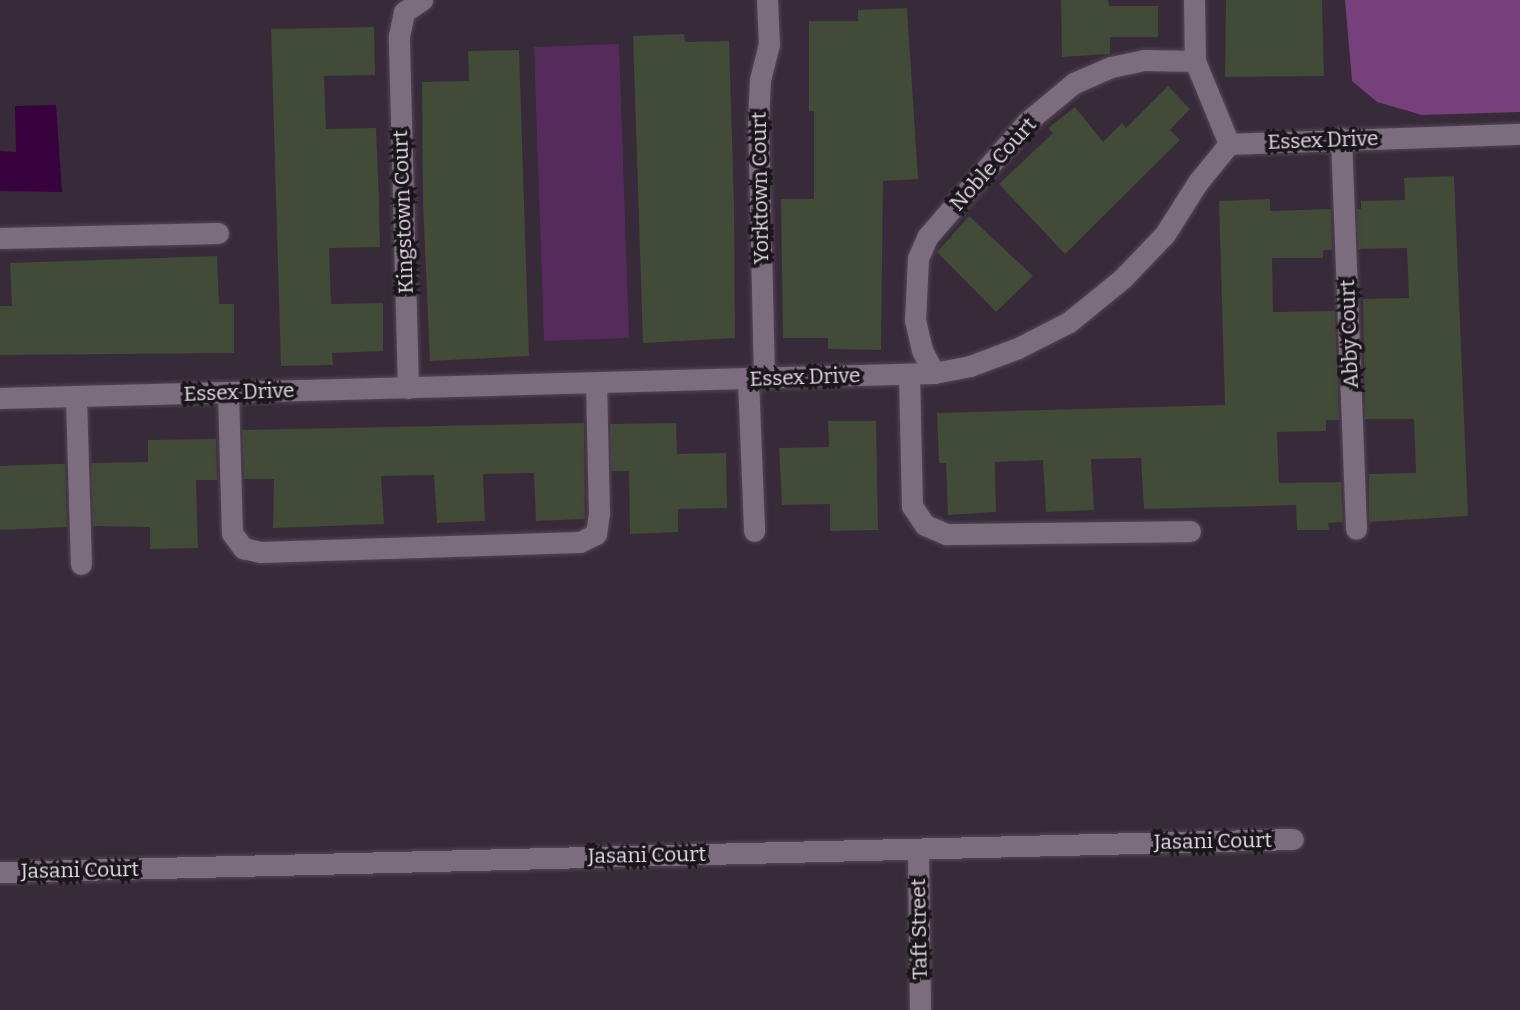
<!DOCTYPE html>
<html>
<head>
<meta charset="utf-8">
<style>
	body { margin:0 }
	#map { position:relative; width:1520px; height:1010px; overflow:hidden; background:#372a39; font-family:Bitter,serif }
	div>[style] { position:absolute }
	.green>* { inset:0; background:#552b5b }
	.forest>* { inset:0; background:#75407c }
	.water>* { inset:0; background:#38023f }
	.building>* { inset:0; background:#424a38 }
	.roads { filter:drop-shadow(0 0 2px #524753) drop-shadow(0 0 2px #524753) }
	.minor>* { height:21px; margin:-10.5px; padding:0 10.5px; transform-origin:10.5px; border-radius:10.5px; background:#7c6d7e }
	span { translate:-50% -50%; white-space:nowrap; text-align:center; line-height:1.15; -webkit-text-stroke:7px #1b151c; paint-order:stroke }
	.street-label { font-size:21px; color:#e4dce5 }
</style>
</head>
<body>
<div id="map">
	<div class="green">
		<i style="clip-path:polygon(619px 44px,629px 338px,544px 341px,534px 47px)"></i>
	</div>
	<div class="forest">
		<i style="clip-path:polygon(1345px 0,1520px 0,1520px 112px,1422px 115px,1377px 102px,1352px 81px)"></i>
	</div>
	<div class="water">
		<i style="clip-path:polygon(56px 105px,62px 192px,0 191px,0 151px,16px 152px,15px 106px)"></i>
	</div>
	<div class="building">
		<i style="clip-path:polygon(1061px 0,1108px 0,1109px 6px,1158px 6px,1158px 37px,1110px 37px,1110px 54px,1062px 57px)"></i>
		<i style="clip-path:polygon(1226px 0,1322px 0,1324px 76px,1225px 77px)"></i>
		<i style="clip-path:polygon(907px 8px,918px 179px,883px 181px,881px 350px,828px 349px,828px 338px,783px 338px,781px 199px,814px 199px,814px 111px,809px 111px,809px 21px,858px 21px,858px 10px)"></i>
		<i style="clip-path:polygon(374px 27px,375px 75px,324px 76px,326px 129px,376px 128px,379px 200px,380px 247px,329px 248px,331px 304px,383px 303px,383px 351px,332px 353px,333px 365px,281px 366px,271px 29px)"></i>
		<i style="clip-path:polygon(684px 34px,685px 42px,729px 41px,734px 203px,735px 338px,643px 343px,633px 36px)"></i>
		<i style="clip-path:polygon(519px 50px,529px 356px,430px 361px,423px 203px,422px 82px,469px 81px,468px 51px)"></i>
		<i style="clip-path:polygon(1168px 86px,1190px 109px,1170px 130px,1180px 140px,1065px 254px,999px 184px,1053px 133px,1048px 128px,1075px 107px,1103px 142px,1122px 123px,1126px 128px)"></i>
		<i style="clip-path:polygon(1454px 176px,1468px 516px,1369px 522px,1369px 474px,1416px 473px,1414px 419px,1365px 419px,1363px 299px,1409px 298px,1407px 248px,1358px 249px,1357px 209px,1361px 209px,1361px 201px,1405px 200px,1404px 178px)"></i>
		<i style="clip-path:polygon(1270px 199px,1270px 211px,1331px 209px,1332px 250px,1323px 250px,1323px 258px,1272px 258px,1273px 312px,1335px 311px,1339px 420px,1326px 420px,1326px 431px,1277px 432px,1279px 483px,1341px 482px,1343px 522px,1328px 523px,1329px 530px,1297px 530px,1296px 505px,1144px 509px,1141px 458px,1091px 459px,1094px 510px,1046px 512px,1043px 460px,995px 462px,996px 512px,948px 515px,946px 463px,939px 463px,937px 413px,1225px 405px,1219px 201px)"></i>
		<i style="clip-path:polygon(969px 216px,1033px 276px,996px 312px,937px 252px)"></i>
		<i style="clip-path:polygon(217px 256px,219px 304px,234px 304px,234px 353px,0 355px,0 306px,12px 306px,10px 263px)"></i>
		<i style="clip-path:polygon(828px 421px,876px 421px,878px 530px,830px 531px,830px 504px,782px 505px,779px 448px,829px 447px)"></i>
		<i style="clip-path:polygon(584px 423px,585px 519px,536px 521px,534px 473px,483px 474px,485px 521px,437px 523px,434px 475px,381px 476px,384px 524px,273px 528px,274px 479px,244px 479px,242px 430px)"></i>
		<i style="clip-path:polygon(676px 423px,677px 454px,726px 453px,727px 508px,678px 509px,678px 532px,630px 534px,629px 471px,611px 471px,610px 424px)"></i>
		<i style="clip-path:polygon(216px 439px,217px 480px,196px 480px,198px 548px,150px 549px,150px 527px,93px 526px,91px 463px,148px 462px,148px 440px)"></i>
		<i style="clip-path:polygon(54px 464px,65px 464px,67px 527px,0 530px,0 466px)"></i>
	</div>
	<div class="roads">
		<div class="minor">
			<i style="left:1194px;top:0;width:61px;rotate:89.1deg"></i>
			<i style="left:1195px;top:61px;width:90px;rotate:67.7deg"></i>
			<i style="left:1341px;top:138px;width:391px;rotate:87.8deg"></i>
			<i style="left:0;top:238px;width:218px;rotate:-1.3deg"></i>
			<i style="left:934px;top:373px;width:26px;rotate:-118deg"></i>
			<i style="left:922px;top:350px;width:31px;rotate:-103deg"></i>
			<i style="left:915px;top:320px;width:62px;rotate:-87.2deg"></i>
			<i style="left:918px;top:258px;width:24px;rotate:-66deg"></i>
			<i style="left:928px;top:236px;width:152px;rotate:-49deg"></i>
			<i style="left:1028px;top:121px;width:60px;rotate:-39.6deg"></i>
			<i style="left:1074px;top:83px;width:40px;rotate:-23.4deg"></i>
			<i style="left:1111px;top:67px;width:34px;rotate:-12deg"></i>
			<i style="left:1144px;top:60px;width:51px;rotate:1.1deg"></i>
			<i style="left:909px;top:374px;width:132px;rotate:88.7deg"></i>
			<i style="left:912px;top:506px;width:23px;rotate:56deg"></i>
			<i style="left:925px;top:525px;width:23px;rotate:23deg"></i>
			<i style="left:946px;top:534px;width:244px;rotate:-0.7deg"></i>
			<i style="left:764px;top:378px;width:256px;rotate:-91.3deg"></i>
			<i style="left:758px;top:122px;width:42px;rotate:-87.3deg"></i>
			<i style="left:760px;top:80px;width:36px;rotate:-76deg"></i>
			<i style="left:769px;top:45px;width:45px;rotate:-92.5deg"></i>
			<i style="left:748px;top:379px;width:152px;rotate:87.7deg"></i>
			<i style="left:408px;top:388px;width:352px;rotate:-91.5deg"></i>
			<i style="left:399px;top:36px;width:25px;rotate:-78deg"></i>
			<i style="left:404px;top:12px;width:22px;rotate:-34deg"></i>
			<i style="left:228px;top:392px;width:141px;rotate:88.4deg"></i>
			<i style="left:232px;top:533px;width:19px;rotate:54deg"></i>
			<i style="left:243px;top:548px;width:17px;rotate:13deg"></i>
			<i style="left:260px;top:552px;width:320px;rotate:-1.8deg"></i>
			<i style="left:580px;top:542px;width:18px;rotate:-27deg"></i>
			<i style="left:596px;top:534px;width:21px;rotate:-82deg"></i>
			<i style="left:599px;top:513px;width:129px;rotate:-91.3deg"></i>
			<i style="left:0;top:398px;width:934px;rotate:-1.53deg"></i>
			<i style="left:934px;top:373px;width:37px;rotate:-11deg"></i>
			<i style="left:970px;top:366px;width:51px;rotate:-20.6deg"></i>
			<i style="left:1018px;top:348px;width:57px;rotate:-27deg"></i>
			<i style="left:1069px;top:322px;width:68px;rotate:-39.1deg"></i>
			<i style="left:1122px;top:279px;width:62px;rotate:-46.3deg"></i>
			<i style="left:1165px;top:234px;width:62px;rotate:-57.6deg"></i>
			<i style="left:1198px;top:182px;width:49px;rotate:-50.8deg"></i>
			<i style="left:1229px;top:144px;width:291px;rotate:-2deg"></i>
			<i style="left:76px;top:398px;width:166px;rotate:88.3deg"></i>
			<i style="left:918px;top:849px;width:161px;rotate:89.3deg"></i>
			<i style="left:0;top:872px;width:1293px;rotate:-1.46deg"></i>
		</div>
	</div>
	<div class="street-label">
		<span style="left:1323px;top:140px;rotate:-2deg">Essex Drive</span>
		<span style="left:993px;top:164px;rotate:-48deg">Noble Court</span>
		<span style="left:760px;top:188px;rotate:-91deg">Yorktown Court</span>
		<span style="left:403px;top:212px;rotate:-92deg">Kingstown Court</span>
		<span style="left:1349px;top:334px;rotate:-92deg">Abby Court</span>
		<span style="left:805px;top:377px;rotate:-2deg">Essex Drive</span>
		<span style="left:239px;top:392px;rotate:-2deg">Essex Drive</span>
		<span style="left:1213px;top:841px;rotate:-1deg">Jasani Court</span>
		<span style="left:647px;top:855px;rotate:-1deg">Jasani Court</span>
		<span style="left:80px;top:870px;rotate:-1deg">Jasani Court</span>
		<span style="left:919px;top:929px;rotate:-91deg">Taft Street</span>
	</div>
</div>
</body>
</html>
